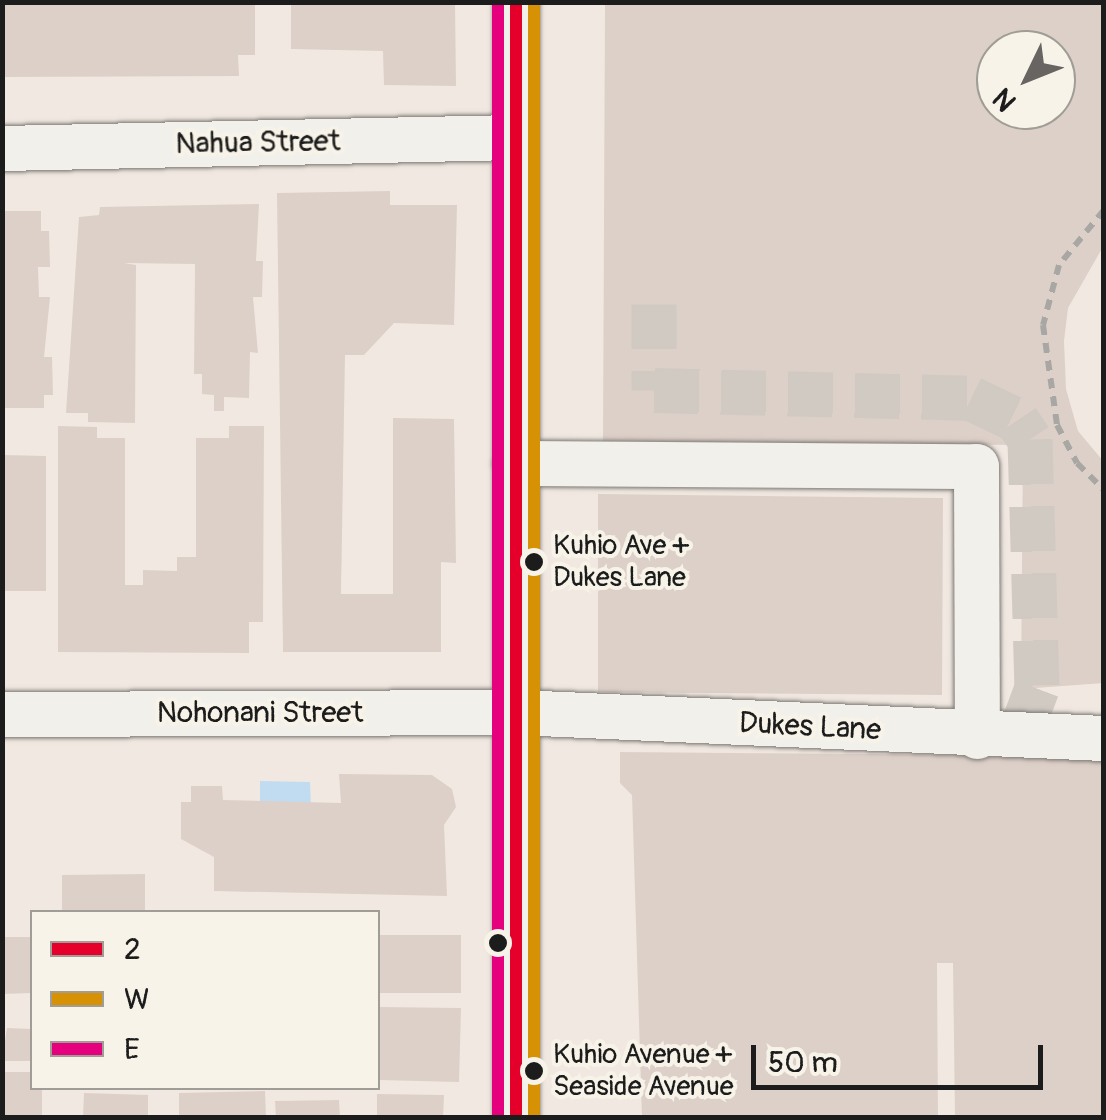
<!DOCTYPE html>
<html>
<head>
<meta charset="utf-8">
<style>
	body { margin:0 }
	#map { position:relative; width:1106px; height:1120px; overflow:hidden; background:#f1e9e1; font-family:Pangolin,sans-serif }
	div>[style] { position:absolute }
	.water>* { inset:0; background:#c1dbf0 }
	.building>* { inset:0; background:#ddd0c8 }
	.minor-tunnel>* { height:45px; margin-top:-22.5px; transform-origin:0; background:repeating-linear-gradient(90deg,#d1cac3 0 45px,transparent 0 67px) }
	.path>* { height:6px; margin-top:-3px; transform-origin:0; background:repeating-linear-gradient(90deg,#a9a7a4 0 10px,transparent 0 18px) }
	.roads { filter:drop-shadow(0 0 2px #7c7875) drop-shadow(0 0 2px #7c7875) }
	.minor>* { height:45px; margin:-22.5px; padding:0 22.5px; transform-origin:22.5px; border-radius:22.5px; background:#f2f0eb }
	.bus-1>* { height:12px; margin:-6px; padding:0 6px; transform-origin:6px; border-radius:6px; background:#e4002b }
	.bus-2>* { height:12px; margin:-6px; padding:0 6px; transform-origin:6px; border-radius:6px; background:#d69104 }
	.bus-3>* { height:12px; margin:-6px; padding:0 6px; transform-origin:6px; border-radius:6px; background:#e5007d }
	.dots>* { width:28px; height:28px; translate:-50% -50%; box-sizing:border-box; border:5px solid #f7f3e8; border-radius:50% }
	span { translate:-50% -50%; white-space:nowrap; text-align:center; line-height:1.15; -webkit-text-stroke:8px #f7f3e8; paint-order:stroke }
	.bus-label { font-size:28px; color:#1c1c1c }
	.left { translate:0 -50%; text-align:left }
	.street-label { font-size:30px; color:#1c1c1c }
	.frame { position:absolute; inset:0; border:5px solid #1c1c1c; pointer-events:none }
	.legend { position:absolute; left:30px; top:910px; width:350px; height:180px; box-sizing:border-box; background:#f7f3e8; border:2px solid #9f9d96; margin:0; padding:12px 18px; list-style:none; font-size:30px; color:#1c1c1c }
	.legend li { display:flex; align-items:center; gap:20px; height:50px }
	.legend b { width:50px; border:2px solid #9f9d96 }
	.north { position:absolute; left:976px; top:30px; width:100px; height:100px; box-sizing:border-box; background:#f7f3e8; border:2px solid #9f9d96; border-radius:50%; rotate:227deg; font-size:28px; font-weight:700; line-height:40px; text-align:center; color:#1c1c1c }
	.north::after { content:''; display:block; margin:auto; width:35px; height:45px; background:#676461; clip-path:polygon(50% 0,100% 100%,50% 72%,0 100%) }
	.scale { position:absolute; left:751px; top:1045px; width:292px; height:45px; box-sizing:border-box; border:5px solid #1c1c1c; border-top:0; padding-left:12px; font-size:30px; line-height:35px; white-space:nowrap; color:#1c1c1c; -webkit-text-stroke:8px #f7f3e8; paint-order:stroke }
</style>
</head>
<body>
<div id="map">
	<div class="water">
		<i style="clip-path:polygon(260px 781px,310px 782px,311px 808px,260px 808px)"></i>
	</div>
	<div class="building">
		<i style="clip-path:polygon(2px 2px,255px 2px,255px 55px,238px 55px,239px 76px,2px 77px)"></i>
		<i style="clip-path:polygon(291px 2px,455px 2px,456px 86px,384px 85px,383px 51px,291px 49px)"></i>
		<i style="clip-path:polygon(evenodd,605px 2px,1104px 2px,1104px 245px,1068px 308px,1064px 341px,1066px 389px,1078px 431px,1104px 462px,1104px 683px,1021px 689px,1023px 445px,603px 441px,605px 2px,996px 50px,1056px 50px,1056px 110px,996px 110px,996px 50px)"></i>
		<i style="clip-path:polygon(390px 191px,390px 205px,457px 205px,454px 325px,394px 323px,364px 355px,345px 355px,341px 594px,393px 594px,393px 418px,454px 419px,456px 563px,441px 562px,441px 652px,283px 652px,277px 193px)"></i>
		<i style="clip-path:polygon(259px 204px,256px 261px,263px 261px,262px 297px,253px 297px,258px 353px,250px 352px,249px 398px,224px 397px,224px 411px,214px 411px,214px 395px,202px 394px,202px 374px,194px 374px,195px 264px,124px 263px,136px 265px,135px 423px,88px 422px,88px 413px,66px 413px,79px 217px,99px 215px,100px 207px)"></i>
		<i style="clip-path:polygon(2px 211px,41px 211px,41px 231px,49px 231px,50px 267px,38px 267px,39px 297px,50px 297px,44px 357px,52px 357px,53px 395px,44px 395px,44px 408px,2px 408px)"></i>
		<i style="clip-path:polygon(58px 426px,97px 427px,97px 438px,125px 438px,125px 585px,143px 585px,143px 570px,177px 571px,177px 557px,196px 557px,196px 438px,229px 438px,229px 426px,264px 426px,263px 622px,249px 622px,249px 653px,58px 652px)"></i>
		<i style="clip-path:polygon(3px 455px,46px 456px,46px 591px,3px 591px)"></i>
		<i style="clip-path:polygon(598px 494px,943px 498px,942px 695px,598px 692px)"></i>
		<i style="clip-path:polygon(620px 752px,1104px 756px,1104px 1118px,955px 1118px,953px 963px,937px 963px,938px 1118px,642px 1118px,632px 795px,620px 783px)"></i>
		<i style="clip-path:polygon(339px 774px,432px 775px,452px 789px,456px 807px,444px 825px,447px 896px,214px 891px,214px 857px,181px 839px,181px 802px,191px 802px,191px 786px,222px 786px,223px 800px,341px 803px)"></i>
		<i style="clip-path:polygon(145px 874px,145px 912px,62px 912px,62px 875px)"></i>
		<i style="clip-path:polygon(378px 935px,461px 935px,461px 993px,378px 993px)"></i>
		<i style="clip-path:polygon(2px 937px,32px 937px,32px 993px,2px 994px)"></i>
		<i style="clip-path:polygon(378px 1007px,461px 1008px,459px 1082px,378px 1080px)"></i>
		<i style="clip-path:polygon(7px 1028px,32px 1029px,32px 1061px,2px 1061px)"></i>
		<i style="clip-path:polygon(2px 1072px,32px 1072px,32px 1088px,42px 1088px,42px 1118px,2px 1118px)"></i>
		<i style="clip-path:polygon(265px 1091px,266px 1118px,179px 1118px,179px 1093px)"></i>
		<i style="clip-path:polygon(84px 1093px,148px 1095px,148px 1118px,83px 1118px)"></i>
		<i style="clip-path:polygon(377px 1094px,444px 1095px,443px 1118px,377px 1118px)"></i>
		<i style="clip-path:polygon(339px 1100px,340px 1118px,276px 1118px,275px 1101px)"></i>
	</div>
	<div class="minor-tunnel">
		<i style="left:654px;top:304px;width:86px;rotate:90deg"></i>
		<i style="left:654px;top:390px;width:317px;rotate:1.4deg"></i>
		<i style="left:971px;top:398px;width:51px;rotate:25.6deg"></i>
		<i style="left:1017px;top:420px;width:23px;rotate:56deg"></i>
		<i style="left:1030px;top:439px;width:249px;rotate:88.4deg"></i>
		<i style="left:1037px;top:688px;width:51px;rotate:110.6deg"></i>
	</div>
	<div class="path">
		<i style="left:1104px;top:210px;width:71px;rotate:129.3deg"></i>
		<i style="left:1059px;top:265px;width:62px;rotate:104.9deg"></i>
		<i style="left:1043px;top:325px;width:101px;rotate:82deg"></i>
		<i style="left:1057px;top:425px;width:43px;rotate:62.2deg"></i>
		<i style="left:1077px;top:463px;width:38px;rotate:45deg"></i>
	</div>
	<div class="roads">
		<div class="minor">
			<i style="left:2px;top:148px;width:512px;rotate:-1.23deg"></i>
			<i style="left:515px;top:463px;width:461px;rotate:0.4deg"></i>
			<i style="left:976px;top:466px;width:270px;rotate:89.8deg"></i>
			<i style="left:2px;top:714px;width:515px;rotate:-0.22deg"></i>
			<i style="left:517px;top:712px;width:588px;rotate:2.54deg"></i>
			<i style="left:516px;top:1118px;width:1116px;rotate:-90deg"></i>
		</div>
	</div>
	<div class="bus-1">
		<i style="left:516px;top:2px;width:1116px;rotate:90deg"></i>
	</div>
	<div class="bus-2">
		<i style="left:534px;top:2px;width:1116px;rotate:90deg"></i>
	</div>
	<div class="bus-3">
		<i style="left:498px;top:2px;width:1116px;rotate:90deg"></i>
	</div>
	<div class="dots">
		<i style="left:534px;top:562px;background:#1c1c1c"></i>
		<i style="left:498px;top:943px;background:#1c1c1c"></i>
		<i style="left:534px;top:1071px;background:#1c1c1c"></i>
	</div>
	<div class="bus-label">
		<span class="left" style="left:553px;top:562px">Kuhio Ave +<br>Dukes Lane</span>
		<span class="left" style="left:553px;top:1071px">Kuhio Avenue +<br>Seaside Avenue</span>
	</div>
	<div class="street-label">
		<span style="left:258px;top:143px;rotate:-1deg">Nahua Street</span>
		<span style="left:260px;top:713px">Nohonani Street</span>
		<span style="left:810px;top:727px;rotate:3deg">Dukes Lane</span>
	</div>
	<div class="frame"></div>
	<ul class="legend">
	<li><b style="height:12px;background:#e4002b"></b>2</li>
	<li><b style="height:12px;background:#d69104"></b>W</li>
	<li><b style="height:12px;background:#e5007d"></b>E</li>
	</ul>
	<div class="north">N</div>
	<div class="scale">50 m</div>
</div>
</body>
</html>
